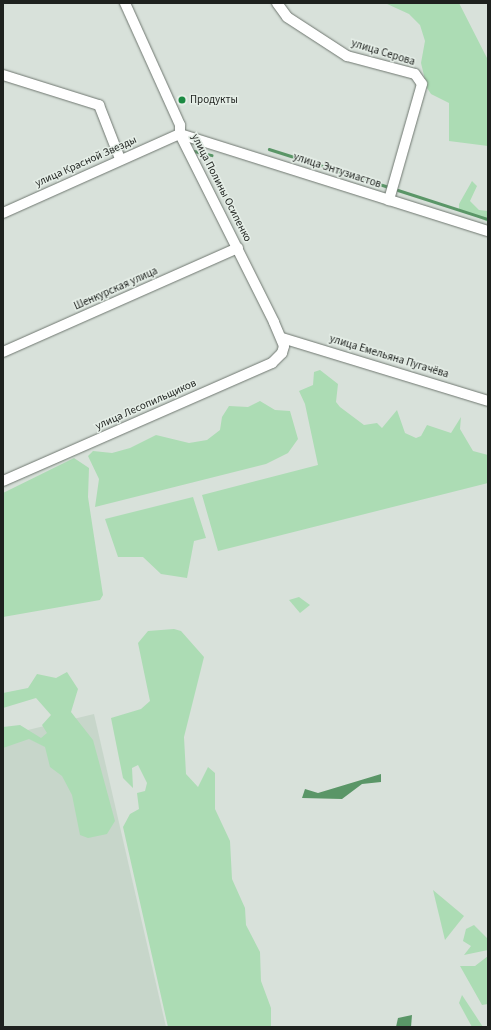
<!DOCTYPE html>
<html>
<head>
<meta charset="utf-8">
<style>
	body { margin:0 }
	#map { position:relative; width:491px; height:1030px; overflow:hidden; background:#d8e1da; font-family:"Source Sans 3",sans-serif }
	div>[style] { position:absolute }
	.built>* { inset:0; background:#c7d6ca }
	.green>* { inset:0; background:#acdcb4 }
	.water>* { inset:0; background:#5a9667 }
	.stream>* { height:2.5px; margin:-1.25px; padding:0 1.25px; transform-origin:1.25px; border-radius:1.25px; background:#5a9667 }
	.roads { filter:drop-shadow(0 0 1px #6f7770) drop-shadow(0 0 1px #6f7770) }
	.street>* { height:10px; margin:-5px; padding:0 5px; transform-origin:5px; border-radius:5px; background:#fff }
	.dots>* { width:11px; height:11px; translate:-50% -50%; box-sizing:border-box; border:2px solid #e5eee7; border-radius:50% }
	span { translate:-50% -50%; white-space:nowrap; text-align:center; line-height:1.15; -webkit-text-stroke:3px #e5eee7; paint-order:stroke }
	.street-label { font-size:11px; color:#1e211e }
	.poi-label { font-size:11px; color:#1e211e }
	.left { translate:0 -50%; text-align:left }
	.frame { position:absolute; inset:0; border:4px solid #1e211e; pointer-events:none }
</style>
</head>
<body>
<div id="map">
	<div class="built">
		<i style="clip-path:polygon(94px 714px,166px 1027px,3px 1027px,3px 736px)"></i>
	</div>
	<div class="green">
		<i style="clip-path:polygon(385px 3px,459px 3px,488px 60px,488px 146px,449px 141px,449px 103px,431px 94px,427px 88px,421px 63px,425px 41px,420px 25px,409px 14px)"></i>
		<i style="clip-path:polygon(472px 181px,477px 186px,470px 201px,479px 210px,488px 211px,488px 222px,459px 209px,459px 204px)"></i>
		<i style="clip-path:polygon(320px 370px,338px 384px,336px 402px,340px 407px,364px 425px,377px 423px,382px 428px,397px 410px,405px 433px,416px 438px,421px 436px,427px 425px,451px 433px,461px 417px,460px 429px,473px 451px,488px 455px,488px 483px,218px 551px,202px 495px,318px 465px,305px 404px,299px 391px,313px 385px,314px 372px)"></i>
		<i style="clip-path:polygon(260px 401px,275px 410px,290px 411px,298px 439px,288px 453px,266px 464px,95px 507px,99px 479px,88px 456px,93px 451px,112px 453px,130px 448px,156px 435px,189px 443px,207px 440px,220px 430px,222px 417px,229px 406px,248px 407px)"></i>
		<i style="clip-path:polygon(74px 458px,89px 468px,88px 497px,103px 595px,100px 600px,3px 617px,3px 493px)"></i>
		<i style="clip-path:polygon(193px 497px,206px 538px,194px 541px,187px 578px,161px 574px,143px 557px,118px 557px,105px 519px)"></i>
		<i style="clip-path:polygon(299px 597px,310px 605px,300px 613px,289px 600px)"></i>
		<i style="clip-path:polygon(174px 629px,181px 631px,204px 657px,184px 737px,186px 774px,198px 787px,208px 767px,215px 773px,215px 809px,230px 841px,232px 879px,245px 908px,246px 925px,260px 952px,261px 981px,271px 1008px,271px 1027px,168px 1027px,123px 827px,130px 814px,139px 809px,137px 793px,145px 791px,147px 783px,138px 765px,132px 768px,133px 788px,123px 778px,111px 718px,141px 709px,150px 701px,138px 643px,148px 631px)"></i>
		<i style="clip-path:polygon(67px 672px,78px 689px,71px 712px,93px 740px,115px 821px,107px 834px,88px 838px,80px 835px,72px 795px,62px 776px,50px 767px,45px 747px,29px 739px,3px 748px,3px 727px,20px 725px,41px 738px,47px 733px,42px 725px,51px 715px,36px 698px,3px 708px,3px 693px,28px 688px,37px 674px,56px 678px)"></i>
		<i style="clip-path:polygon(433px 890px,464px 916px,445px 940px)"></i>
		<i style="clip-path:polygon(474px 925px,488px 939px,488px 950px,464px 955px,471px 946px,463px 941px,466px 929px)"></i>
		<i style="clip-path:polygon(488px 956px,488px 1004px,482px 1005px,460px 966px,475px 966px)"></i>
		<i style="clip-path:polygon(462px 995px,483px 1027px,472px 1027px,459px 1003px)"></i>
	</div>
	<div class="water">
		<i style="clip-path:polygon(381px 774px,381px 782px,362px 784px,342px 799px,302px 798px,305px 789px,318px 793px)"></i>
		<i style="clip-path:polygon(412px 1015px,411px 1027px,396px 1027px,398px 1018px)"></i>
	</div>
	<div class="stream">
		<i style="left:269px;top:149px;width:126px;rotate:17.6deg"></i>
		<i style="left:194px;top:151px;width:18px;rotate:13deg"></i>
		<i style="left:398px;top:190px;width:95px;rotate:17.9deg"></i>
	</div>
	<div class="roads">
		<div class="street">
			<i style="left:277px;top:3px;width:17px;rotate:54deg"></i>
			<i style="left:287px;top:17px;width:72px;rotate:33deg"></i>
			<i style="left:347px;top:56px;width:70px;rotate:14.8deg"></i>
			<i style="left:415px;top:74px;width:12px;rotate:55deg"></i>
			<i style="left:422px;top:84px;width:121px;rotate:105.9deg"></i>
			<i style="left:3px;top:75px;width:101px;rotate:17.4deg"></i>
			<i style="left:99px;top:105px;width:58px;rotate:68.7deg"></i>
			<i style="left:3px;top:213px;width:194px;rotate:-24.1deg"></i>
			<i style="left:180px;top:134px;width:323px;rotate:17.5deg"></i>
			<i style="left:282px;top:338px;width:215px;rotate:17deg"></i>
			<i style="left:3px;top:352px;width:257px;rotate:-23.9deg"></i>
			<i style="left:3px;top:481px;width:294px;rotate:-23.7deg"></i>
			<i style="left:272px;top:363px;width:14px;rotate:-45deg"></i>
			<i style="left:282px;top:353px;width:7px;rotate:-74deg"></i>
			<i style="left:284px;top:346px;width:26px;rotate:-113deg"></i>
			<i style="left:274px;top:322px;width:210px;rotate:-116.6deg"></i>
			<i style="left:180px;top:134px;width:9px;rotate:-90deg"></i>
			<i style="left:180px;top:125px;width:134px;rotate:-114.3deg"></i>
		</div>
	</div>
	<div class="dots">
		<i style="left:182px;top:100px;background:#1b8a42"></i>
	</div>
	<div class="street-label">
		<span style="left:383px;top:53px;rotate:17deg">улица Серова</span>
		<span style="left:86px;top:162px;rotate:-24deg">улица Красной Звезды</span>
		<span style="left:337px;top:171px;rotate:18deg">улица Энтузиастов</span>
		<span style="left:221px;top:188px;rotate:63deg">улица Полины Осипенко</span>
		<span style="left:116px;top:289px;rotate:-24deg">Шенкурская улица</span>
		<span style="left:389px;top:357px;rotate:17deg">улица Емельяна Пугачёва</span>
		<span style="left:146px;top:405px;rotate:-24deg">улица Лесопильщиков</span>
	</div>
	<div class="poi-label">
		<span class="left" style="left:190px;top:100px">Продукты</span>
	</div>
	<div class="frame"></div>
</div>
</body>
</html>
